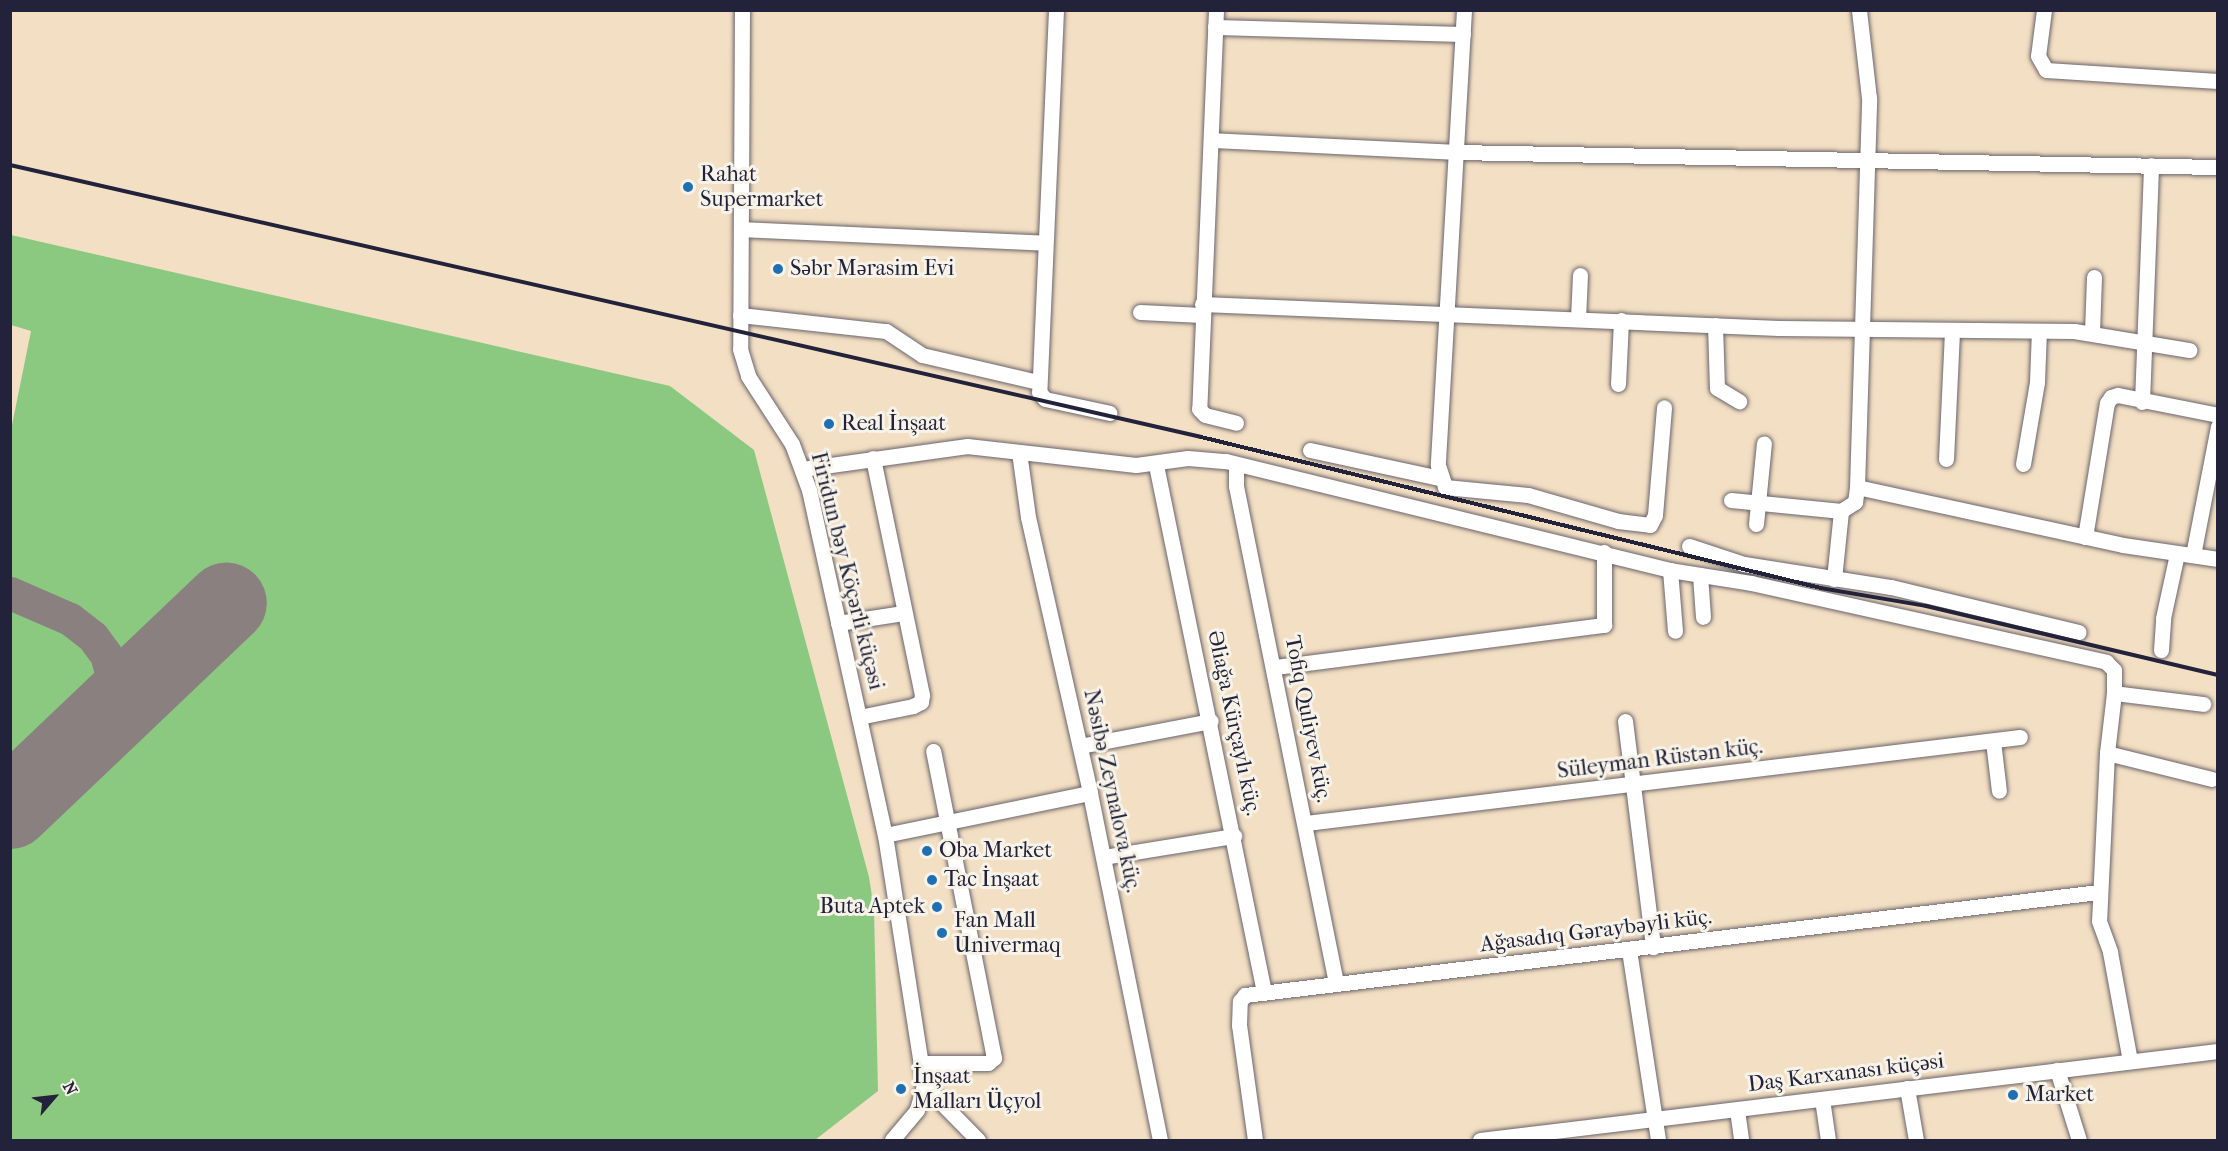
<!DOCTYPE html>
<html>
<head>
<meta charset="utf-8">
<style>
	body { margin:0 }
	#map { position:relative; width:2228px; height:1151px; overflow:hidden; background:#f3dfc3; font-family:"IM FELL French Canon",serif }
	div>[style] { position:absolute }
	.green>* { inset:0; background:#8bc980 }
	.taxiway>* { height:33px; margin:-16.5px; padding:0 16.5px; transform-origin:16.5px; border-radius:16.5px; background:#8a807f }
	.runway>* { height:81px; margin:-40.5px; padding:0 40.5px; transform-origin:40.5px; border-radius:40.5px; background:#8a807f }
	.roads { filter:drop-shadow(0 0 2px #6b646b) drop-shadow(0 0 2px #6b646b) }
	.minor>* { height:15px; margin:-7.5px; padding:0 7.5px; transform-origin:7.5px; border-radius:7.5px; background:#fff }
	.rail>* { height:4px; margin:-2px; padding:0 2px; transform-origin:2px; border-radius:2px; background:#22223b }
	.dots>* { width:16px; height:16px; translate:-50% -50%; box-sizing:border-box; border:3px solid #f7f3e8; border-radius:50% }
	span { translate:-50% -50%; white-space:nowrap; text-align:center; line-height:1.15; -webkit-text-stroke:6px #f7f3e8; paint-order:stroke }
	.poi-label { font-size:22px; color:#22223b }
	.left { translate:0 -50%; text-align:left }
	.right { translate:-100% -50%; text-align:right }
	.street-label { font-size:22px; color:#22223b }
	.frame { position:absolute; inset:0; border:12px solid #22223b; pointer-events:none }
	.north { position:absolute; left:24px; top:1067px; width:60px; height:60px; -webkit-text-stroke:4px #f7f3e8; paint-order:stroke; rotate:62deg; font-size:16px; font-weight:700; line-height:24px; text-align:center; color:#22223b }
	.north::after { content:''; display:block; margin:auto; width:21px; height:27px; background:#22223b; clip-path:polygon(50% 0,100% 100%,50% 72%,0 100%) }
</style>
</head>
<body>
<div id="map">
	<div class="green">
		<i style="clip-path:polygon(11px 235px,670px 386px,754px 450px,869px 877px,874px 909px,878px 1091px,815px 1140px,11px 1140px,11px 847px,247px 621px,208px 581px,129px 657px,71px 603px,11px 580px,11px 430px,31px 331px,11px 325px)"></i>
		<i style="clip-path:polygon(11px 606px,66px 633px,87px 653px,95px 672px,93px 687px,84px 699px,11px 770px)"></i>
	</div>
	<div class="taxiway">
		<i style="left:10px;top:593px;width:65px;rotate:23.4deg"></i>
		<i style="left:70px;top:619px;width:29px;rotate:38deg"></i>
		<i style="left:93px;top:637px;width:22px;rotate:54deg"></i>
		<i style="left:106px;top:655px;width:18px;rotate:74deg"></i>
		<i style="left:111px;top:672px;width:26px;rotate:99deg"></i>
		<i style="left:107px;top:698px;width:32px;rotate:118deg"></i>
		<i style="left:92px;top:726px;width:26px;rotate:129deg"></i>
	</div>
	<div class="runway">
		<i style="left:10px;top:808px;width:298px;rotate:-43.6deg"></i>
	</div>
	<div class="roads">
		<div class="minor">
			<i style="left:742px;top:10px;width:339px;rotate:90.3deg"></i>
			<i style="left:740px;top:349px;width:28px;rotate:73deg"></i>
			<i style="left:748px;top:376px;width:81px;rotate:57.1deg"></i>
			<i style="left:792px;top:444px;width:49px;rotate:69.7deg"></i>
			<i style="left:809px;top:490px;width:353px;rotate:77.6deg"></i>
			<i style="left:885px;top:835px;width:253px;rotate:81.1deg"></i>
			<i style="left:924px;top:1085px;width:26px;rotate:106deg"></i>
			<i style="left:917px;top:1110px;width:39px;rotate:130deg"></i>
			<i style="left:1056px;top:10px;width:382px;rotate:92.5deg"></i>
			<i style="left:1039px;top:392px;width:9px;rotate:49deg"></i>
			<i style="left:1045px;top:399px;width:66px;rotate:12.2deg"></i>
			<i style="left:1216px;top:10px;width:399px;rotate:92.4deg"></i>
			<i style="left:1199px;top:409px;width:8px;rotate:45deg"></i>
			<i style="left:1205px;top:415px;width:32px;rotate:14deg"></i>
			<i style="left:1464px;top:10px;width:456px;rotate:93.3deg"></i>
			<i style="left:1438px;top:465px;width:23px;rotate:72deg"></i>
			<i style="left:1445px;top:487px;width:83px;rotate:5.5deg"></i>
			<i style="left:1528px;top:495px;width:94px;rotate:16.1deg"></i>
			<i style="left:1618px;top:521px;width:32px;rotate:7deg"></i>
			<i style="left:1650px;top:525px;width:11px;rotate:-63deg"></i>
			<i style="left:1655px;top:515px;width:108px;rotate:-85.2deg"></i>
			<i style="left:2044px;top:10px;width:46px;rotate:97.4deg"></i>
			<i style="left:2038px;top:56px;width:16px;rotate:60deg"></i>
			<i style="left:2046px;top:70px;width:172px;rotate:3.7deg"></i>
			<i style="left:1215px;top:27px;width:248px;rotate:1.6deg"></i>
			<i style="left:1211px;top:140px;width:245px;rotate:2.8deg"></i>
			<i style="left:1456px;top:152px;width:762px;rotate:1.13deg"></i>
			<i style="left:741px;top:229px;width:303px;rotate:2.6deg"></i>
			<i style="left:1202px;top:304px;width:577px;rotate:2.38deg"></i>
			<i style="left:1779px;top:328px;width:295px;rotate:0.6deg"></i>
			<i style="left:2074px;top:331px;width:117px;rotate:9.4deg"></i>
			<i style="left:1140px;top:312px;width:62px;rotate:2.8deg"></i>
			<i style="left:740px;top:315px;width:147px;rotate:6.3deg"></i>
			<i style="left:886px;top:331px;width:43px;rotate:33.7deg"></i>
			<i style="left:922px;top:355px;width:119px;rotate:13.1deg"></i>
			<i style="left:1578px;top:319px;width:44px;rotate:-87.4deg"></i>
			<i style="left:1715px;top:325px;width:63px;rotate:88.2deg"></i>
			<i style="left:1717px;top:388px;width:26px;rotate:31deg"></i>
			<i style="left:2092px;top:332px;width:55px;rotate:-87.9deg"></i>
			<i style="left:1618px;top:384px;width:64px;rotate:-87.3deg"></i>
			<i style="left:2142px;top:402px;width:237px;rotate:-87.8deg"></i>
			<i style="left:1310px;top:450px;width:133px;rotate:12.2deg"></i>
			<i style="left:1019px;top:452px;width:66px;rotate:82.1deg"></i>
			<i style="left:1028px;top:517px;width:283px;rotate:77.3deg"></i>
			<i style="left:1090px;top:793px;width:354px;rotate:78.6deg"></i>
			<i style="left:1946px;top:459px;width:129px;rotate:-87.3deg"></i>
			<i style="left:1236px;top:464px;width:22px;rotate:90deg"></i>
			<i style="left:1236px;top:486px;width:507px;rotate:78.62deg"></i>
			<i style="left:2023px;top:464px;width:83px;rotate:-80.3deg"></i>
			<i style="left:2037px;top:382px;width:51px;rotate:-87.8deg"></i>
			<i style="left:1156px;top:465px;width:538px;rotate:78.42deg"></i>
			<i style="left:802px;top:469px;width:167px;rotate:-7.9deg"></i>
			<i style="left:967px;top:446px;width:170px;rotate:6.4deg"></i>
			<i style="left:1136px;top:465px;width:52px;rotate:-7.7deg"></i>
			<i style="left:1188px;top:458px;width:38px;rotate:5deg"></i>
			<i style="left:1226px;top:461px;width:457px;rotate:13.8deg"></i>
			<i style="left:1670px;top:570px;width:82px;rotate:9.1deg"></i>
			<i style="left:1751px;top:583px;width:364px;rotate:12.5deg"></i>
			<i style="left:2106px;top:662px;width:11px;rotate:45deg"></i>
			<i style="left:2114px;top:670px;width:23px;rotate:90deg"></i>
			<i style="left:2114px;top:693px;width:90px;rotate:7deg"></i>
			<i style="left:1857px;top:487px;width:272px;rotate:12.3deg"></i>
			<i style="left:2123px;top:545px;width:96px;rotate:8.4deg"></i>
			<i style="left:1731px;top:500px;width:111px;rotate:5.7deg"></i>
			<i style="left:1756px;top:524px;width:81px;rotate:-84.4deg"></i>
			<i style="left:2085px;top:537px;width:136px;rotate:-80.7deg"></i>
			<i style="left:2107px;top:403px;width:7px;rotate:-56deg"></i>
			<i style="left:2111px;top:397px;width:7px;rotate:-16deg"></i>
			<i style="left:2118px;top:395px;width:102px;rotate:11.3deg"></i>
			<i style="left:1689px;top:546px;width:58px;rotate:18.1deg"></i>
			<i style="left:1744px;top:564px;width:149px;rotate:8.9deg"></i>
			<i style="left:1891px;top:587px;width:193px;rotate:13.5deg"></i>
			<i style="left:2193px;top:555px;width:131px;rotate:-79deg"></i>
			<i style="left:1670px;top:570px;width:61px;rotate:85.3deg"></i>
			<i style="left:1700px;top:575px;width:42px;rotate:85.9deg"></i>
			<i style="left:1834px;top:579px;width:68px;rotate:-84.1deg"></i>
			<i style="left:1841px;top:511px;width:17px;rotate:-33deg"></i>
			<i style="left:1855px;top:502px;width:15px;rotate:-82deg"></i>
			<i style="left:1857px;top:487px;width:389px;rotate:-88.2deg"></i>
			<i style="left:1869px;top:98px;width:89px;rotate:-96.5deg"></i>
			<i style="left:838px;top:623px;width:66px;rotate:-8.7deg"></i>
			<i style="left:2161px;top:650px;width:32px;rotate:-86deg"></i>
			<i style="left:2163px;top:618px;width:66px;rotate:-77.7deg"></i>
			<i style="left:1275px;top:667px;width:332px;rotate:-7.3deg"></i>
			<i style="left:1604px;top:625px;width:73px;rotate:-90deg"></i>
			<i style="left:2114px;top:693px;width:60px;rotate:96.7deg"></i>
			<i style="left:2107px;top:753px;width:168px;rotate:92.7deg"></i>
			<i style="left:2099px;top:921px;width:33px;rotate:70deg"></i>
			<i style="left:2110px;top:952px;width:111px;rotate:79.6deg"></i>
			<i style="left:859px;top:717px;width:55px;rotate:-11.5deg"></i>
			<i style="left:913px;top:706px;width:9px;rotate:-27deg"></i>
			<i style="left:921px;top:702px;width:7px;rotate:-82deg"></i>
			<i style="left:922px;top:695px;width:242px;rotate:-101.7deg"></i>
			<i style="left:1625px;top:721px;width:228px;rotate:82.9deg"></i>
			<i style="left:1993px;top:741px;width:50px;rotate:83.2deg"></i>
			<i style="left:1080px;top:746px;width:133px;rotate:-10.8deg"></i>
			<i style="left:2107px;top:753px;width:108px;rotate:13.9deg"></i>
			<i style="left:1306px;top:823px;width:719px;rotate:-6.87deg"></i>
			<i style="left:885px;top:835px;width:209px;rotate:-11.6deg"></i>
			<i style="left:1104px;top:857px;width:132px;rotate:-9.2deg"></i>
			<i style="left:1629px;top:950px;width:192px;rotate:81.3deg"></i>
			<i style="left:921px;top:1063px;width:67px"></i>
			<i style="left:988px;top:1063px;width:8px;rotate:-40deg"></i>
			<i style="left:994px;top:1058px;width:313px;rotate:-101.2deg"></i>
			<i style="left:2057px;top:1070px;width:73px;rotate:72.6deg"></i>
			<i style="left:924px;top:1085px;width:77px;rotate:45.5deg"></i>
			<i style="left:1907px;top:1088px;width:53px;rotate:80.2deg"></i>
			<i style="left:1822px;top:1099px;width:41px;rotate:81.7deg"></i>
			<i style="left:1737px;top:1110px;width:30px;rotate:82deg"></i>
			<i style="left:1255px;top:1140px;width:116px;rotate:-97.9deg"></i>
			<i style="left:1239px;top:1025px;width:24px;rotate:-88deg"></i>
			<i style="left:1240px;top:1001px;width:8px;rotate:-50deg"></i>
			<i style="left:1245px;top:995px;width:860px;rotate:-6.88deg"></i>
			<i style="left:1480px;top:1140px;width:743px;rotate:-6.88deg"></i>
		</div>
	</div>
	<div class="rail">
		<i style="left:10px;top:165px;width:1222px;rotate:12.86deg"></i>
		<i style="left:1201px;top:437px;width:638px;rotate:13.69deg"></i>
		<i style="left:1821px;top:588px;width:107px;rotate:9.7deg"></i>
		<i style="left:1926px;top:606px;width:300px;rotate:13.3deg"></i>
	</div>
	<div class="dots">
		<i style="left:688px;top:187px;background:#1f6fb2"></i>
		<i style="left:778px;top:269px;background:#1f6fb2"></i>
		<i style="left:829px;top:424px;background:#1f6fb2"></i>
		<i style="left:927px;top:851px;background:#1f6fb2"></i>
		<i style="left:932px;top:880px;background:#1f6fb2"></i>
		<i style="left:937px;top:907px;background:#1f6fb2"></i>
		<i style="left:942px;top:933px;background:#1f6fb2"></i>
		<i style="left:901px;top:1089px;background:#1f6fb2"></i>
		<i style="left:2013px;top:1095px;background:#1f6fb2"></i>
	</div>
	<div class="poi-label">
		<span class="left" style="left:700px;top:187px">Rahat<br>Supermarket</span>
		<span class="left" style="left:790px;top:269px">Səbr Mərasim Evi</span>
		<span class="left" style="left:841px;top:424px">Real İnşaat</span>
		<span class="left" style="left:939px;top:851px">Oba Market</span>
		<span class="left" style="left:944px;top:880px">Tac İnşaat</span>
		<span class="right" style="left:925px;top:907px">Buta Aptek</span>
		<span class="left" style="left:954px;top:933px">Fan Mall<br>Univermaq</span>
		<span class="left" style="left:913px;top:1089px">İnşaat<br>Malları Üçyol</span>
		<span class="left" style="left:2025px;top:1095px">Market</span>
	</div>
	<div class="street-label">
		<span style="left:847px;top:571px;rotate:76deg">Firidun bəy Köçərli küçəsi</span>
		<span style="left:1308px;top:719px;rotate:79deg">Tofiq Quliyev küç.</span>
		<span style="left:1234px;top:723px;rotate:78deg">Əliağa Kürçaylı küç.</span>
		<span style="left:1660px;top:759px;rotate:-7deg">Süleyman Rüstən küç.</span>
		<span style="left:1112px;top:791px;rotate:78deg">Nəsibə Zeynalova küç.</span>
		<span style="left:1596px;top:931px;rotate:-7deg">Ağasadıq Gəraybəyli küç.</span>
		<span style="left:1846px;top:1073px;rotate:-7deg">Daş Karxanası küçəsi</span>
	</div>
	<div class="frame"></div>
	<div class="north">N</div>
</div>
</body>
</html>
